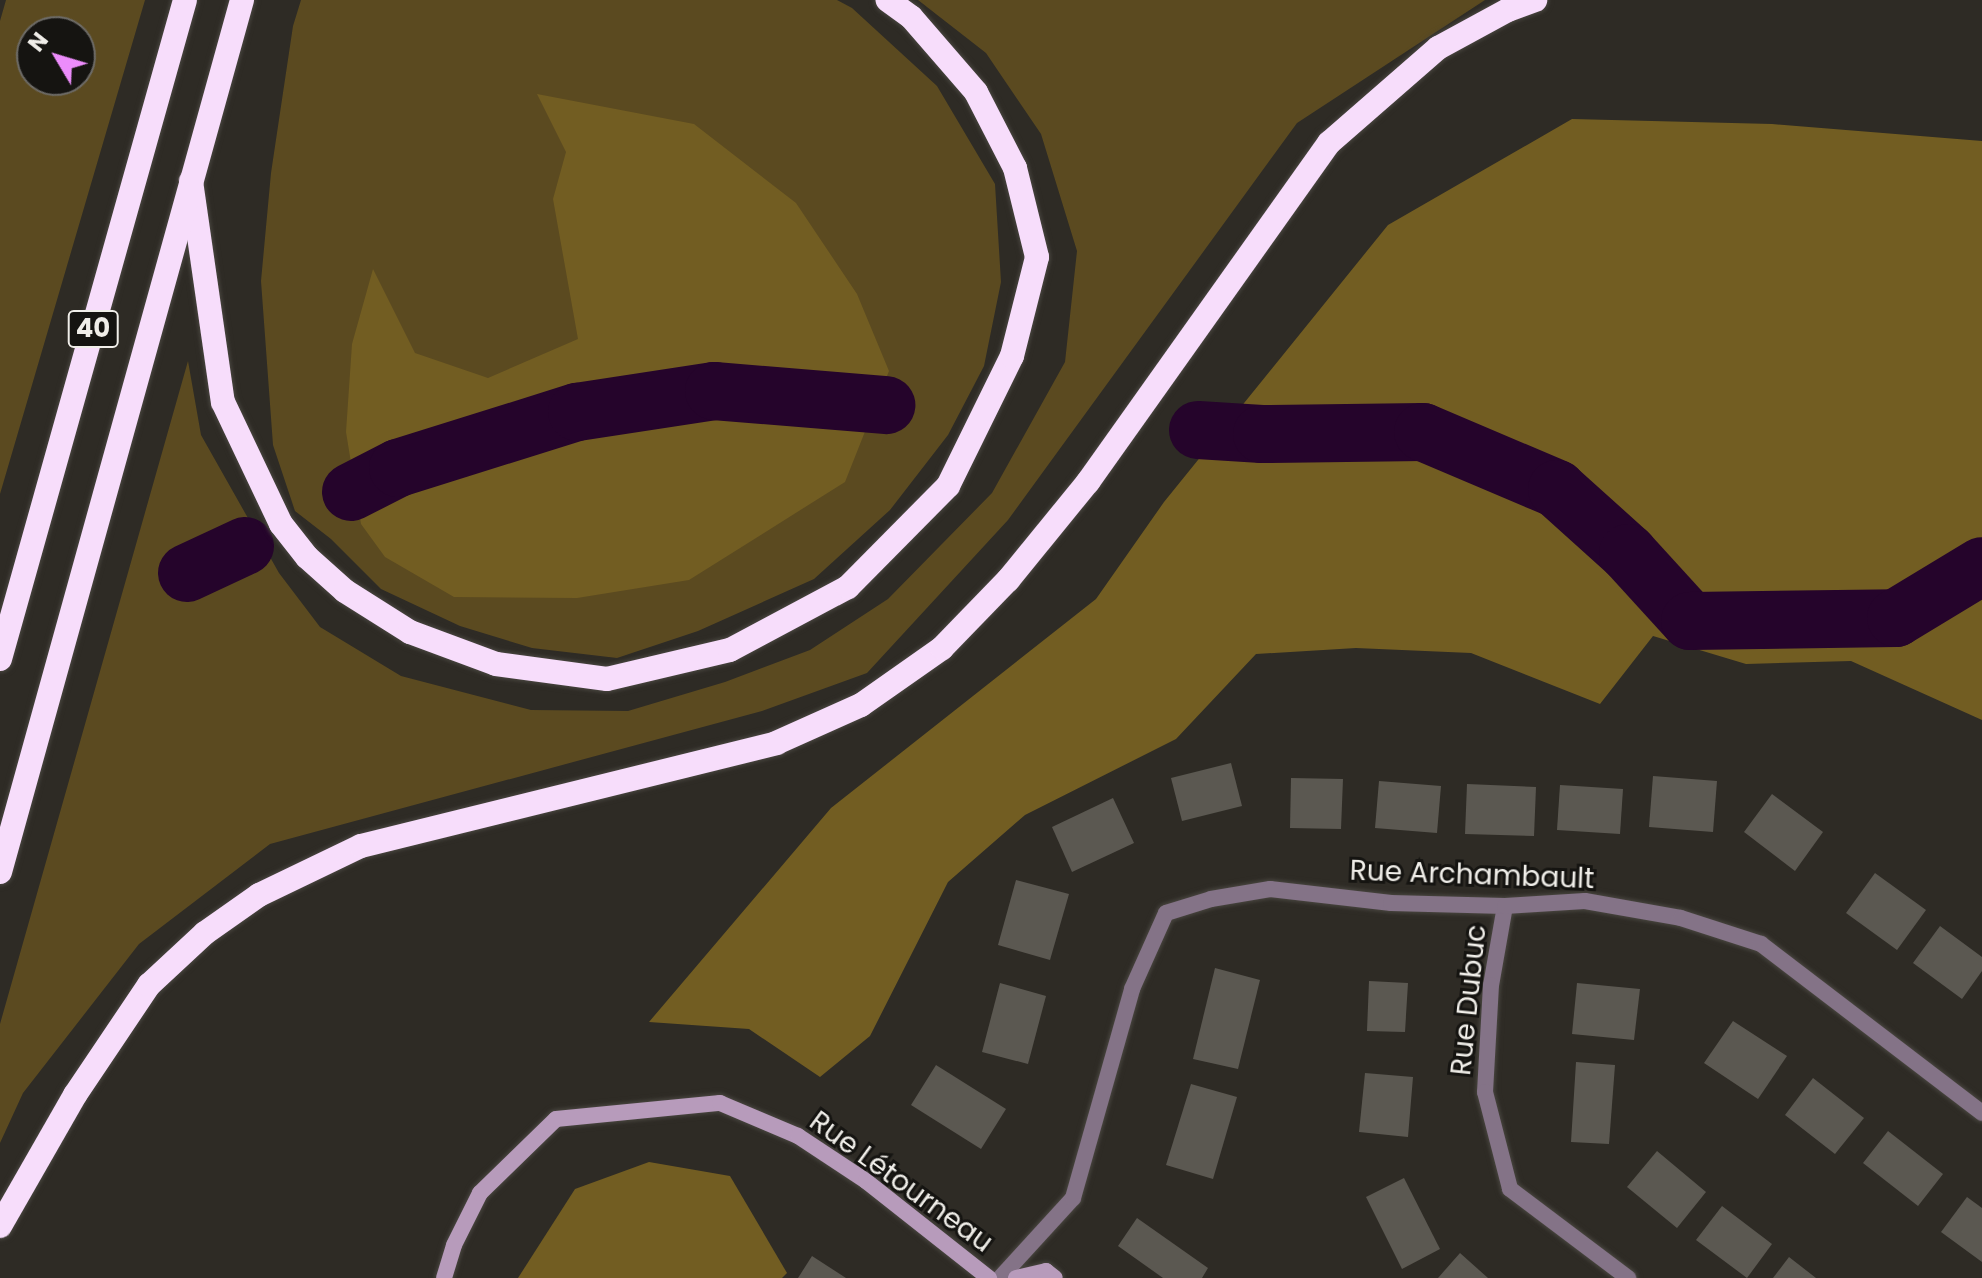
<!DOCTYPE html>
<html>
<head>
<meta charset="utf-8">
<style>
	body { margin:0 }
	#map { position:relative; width:1982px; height:1278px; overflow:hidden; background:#2e2b25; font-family:Poppins,sans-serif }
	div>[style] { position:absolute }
	.green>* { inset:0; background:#5b4a20 }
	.forest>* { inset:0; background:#725d22 }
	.river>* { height:58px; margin:-29px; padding:0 29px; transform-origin:29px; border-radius:29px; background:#25042b }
	.building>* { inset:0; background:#5b5851 }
	.roads { filter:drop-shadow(0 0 2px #494640) drop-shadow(0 0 2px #494640) }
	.street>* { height:16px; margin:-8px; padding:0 8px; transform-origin:8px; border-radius:8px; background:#847387 }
	.secondary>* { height:16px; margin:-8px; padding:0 8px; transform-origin:8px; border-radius:8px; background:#b79bbb }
	.highway>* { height:24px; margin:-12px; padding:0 12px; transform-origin:12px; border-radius:12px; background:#f7ddfb }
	span { translate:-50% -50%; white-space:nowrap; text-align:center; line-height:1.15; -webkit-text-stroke:6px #151411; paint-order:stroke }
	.shield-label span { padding:2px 6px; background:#151411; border:2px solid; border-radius:6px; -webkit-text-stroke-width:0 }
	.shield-label { font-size:26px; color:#f0eee9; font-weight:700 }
	.street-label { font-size:28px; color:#f0eee9 }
	.north { position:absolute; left:16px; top:16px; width:80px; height:80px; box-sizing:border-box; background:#151411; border:2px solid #6d6b67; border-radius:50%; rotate:308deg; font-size:22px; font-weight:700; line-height:32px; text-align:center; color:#f0eee9 }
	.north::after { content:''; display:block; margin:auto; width:28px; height:36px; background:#ec8cfb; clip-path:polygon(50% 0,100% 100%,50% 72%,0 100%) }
</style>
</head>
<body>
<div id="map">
	<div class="green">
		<i style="clip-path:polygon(evenodd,6px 0,145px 0,0 494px,0 21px,6px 0,80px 32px,80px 80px,32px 80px,32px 32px,80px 32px)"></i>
		<i style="clip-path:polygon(301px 0,837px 0,852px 8px,937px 86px,995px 184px,1001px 282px,984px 366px,948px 435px,890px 510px,814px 579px,698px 631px,617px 658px,532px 648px,460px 626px,381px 589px,331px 539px,295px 511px,273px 445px,261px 281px,271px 173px,293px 26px)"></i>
		<i style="clip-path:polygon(918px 0,1485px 0,1297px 123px,1008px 520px,867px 673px,762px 711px,270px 844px,139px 944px,23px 1093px,0 1143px,0 1024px,188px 361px,201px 435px,279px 573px,320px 627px,401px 676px,531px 710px,628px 711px,725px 682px,810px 650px,888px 599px,992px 493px,1065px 362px,1077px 251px,1041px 134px,986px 53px)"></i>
	</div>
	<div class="forest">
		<i style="clip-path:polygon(537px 94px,694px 124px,796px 203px,857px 294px,889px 371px,845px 482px,689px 580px,577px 598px,454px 597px,385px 557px,361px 524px,346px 432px,352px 344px,373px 269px,415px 353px,488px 378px,578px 339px,553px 199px,566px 152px)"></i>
		<i style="clip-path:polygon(1572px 119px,1772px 124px,1982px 141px,1982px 720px,1851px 661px,1746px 664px,1653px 636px,1600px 704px,1471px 653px,1356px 648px,1256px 654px,1176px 739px,1025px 815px,948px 882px,870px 1036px,820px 1077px,749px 1029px,649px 1022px,831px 808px,1096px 599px,1164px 502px,1388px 225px)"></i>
		<i style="clip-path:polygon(649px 1162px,730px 1176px,787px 1273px,782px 1278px,518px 1278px,575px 1189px)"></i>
	</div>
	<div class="river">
		<i style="left:1198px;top:430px;width:64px;rotate:3.6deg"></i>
		<i style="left:1262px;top:434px;width:161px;rotate:-0.7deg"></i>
		<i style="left:1423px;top:432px;width:146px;rotate:23deg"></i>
		<i style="left:1557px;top:489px;width:96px;rotate:42deg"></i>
		<i style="left:1628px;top:553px;width:92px;rotate:47.6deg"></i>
		<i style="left:1690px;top:621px;width:206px;rotate:-0.8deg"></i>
		<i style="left:1896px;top:618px;width:100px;rotate:-31.2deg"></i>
		<i style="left:351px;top:492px;width:53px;rotate:-27.1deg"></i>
		<i style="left:398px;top:468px;width:188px;rotate:-17.4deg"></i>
		<i style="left:577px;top:412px;width:139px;rotate:-8.7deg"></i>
		<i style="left:714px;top:391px;width:173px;rotate:4.7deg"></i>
		<i style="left:187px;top:573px;width:64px;rotate:-25deg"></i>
	</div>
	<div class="building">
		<i style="clip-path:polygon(1231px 763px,1242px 806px,1182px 821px,1171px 778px)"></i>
		<i style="clip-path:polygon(1653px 776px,1717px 781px,1713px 832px,1649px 827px)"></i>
		<i style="clip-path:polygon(1291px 778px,1343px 779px,1341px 829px,1290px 828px)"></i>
		<i style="clip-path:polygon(1379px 781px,1441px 786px,1437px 833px,1375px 828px)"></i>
		<i style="clip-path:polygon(1467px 784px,1536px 787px,1534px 836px,1465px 834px)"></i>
		<i style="clip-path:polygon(1560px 785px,1623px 789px,1620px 834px,1557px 830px)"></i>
		<i style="clip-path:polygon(1772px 794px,1823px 832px,1795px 871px,1744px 832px)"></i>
		<i style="clip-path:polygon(1113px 798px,1134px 843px,1072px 872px,1052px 827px)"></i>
		<i style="clip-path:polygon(1875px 873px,1926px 910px,1897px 950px,1846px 913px)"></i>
		<i style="clip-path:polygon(1016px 880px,1069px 894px,1050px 960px,998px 945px)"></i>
		<i style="clip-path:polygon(1940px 926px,1982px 957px,1982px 971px,1962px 999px,1913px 963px)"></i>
		<i style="clip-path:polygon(1215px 968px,1260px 980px,1238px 1069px,1193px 1059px)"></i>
		<i style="clip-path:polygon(1369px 981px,1408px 983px,1405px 1032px,1367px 1031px)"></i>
		<i style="clip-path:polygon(1000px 983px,1046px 996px,1028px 1064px,982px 1052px)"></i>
		<i style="clip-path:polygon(1577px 983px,1640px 989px,1634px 1040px,1572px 1034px)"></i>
		<i style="clip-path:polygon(1733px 1021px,1787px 1056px,1758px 1099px,1704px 1063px)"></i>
		<i style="clip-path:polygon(1576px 1062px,1615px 1065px,1609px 1144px,1571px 1142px)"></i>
		<i style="clip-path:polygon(936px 1065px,1006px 1109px,981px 1149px,911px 1105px)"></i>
		<i style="clip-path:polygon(1365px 1073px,1413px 1077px,1408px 1137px,1359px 1132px)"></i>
		<i style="clip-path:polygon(1813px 1078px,1864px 1118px,1835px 1154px,1785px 1115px)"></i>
		<i style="clip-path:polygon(1191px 1084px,1237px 1097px,1213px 1179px,1166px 1165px)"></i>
		<i style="clip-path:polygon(1888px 1131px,1943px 1174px,1918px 1206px,1863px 1163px)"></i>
		<i style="clip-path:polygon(1657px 1151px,1706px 1192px,1677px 1228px,1627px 1187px)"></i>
		<i style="clip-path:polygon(1404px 1178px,1440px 1249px,1402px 1269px,1366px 1197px)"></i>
		<i style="clip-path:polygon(1967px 1197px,1982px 1208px,1982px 1262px,1941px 1232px)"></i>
		<i style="clip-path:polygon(1722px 1206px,1772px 1244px,1747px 1278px,1696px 1240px)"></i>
		<i style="clip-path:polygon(1137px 1218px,1208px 1268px,1202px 1278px,1163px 1278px,1118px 1246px)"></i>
		<i style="clip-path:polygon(1460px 1253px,1488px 1278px,1438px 1278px)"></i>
		<i style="clip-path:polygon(812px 1256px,846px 1278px,798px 1278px)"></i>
		<i style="clip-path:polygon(1789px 1257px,1816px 1278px,1773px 1278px)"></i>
	</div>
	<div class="roads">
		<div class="street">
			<i style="left:1505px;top:906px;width:80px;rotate:100deg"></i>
			<i style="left:1491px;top:985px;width:107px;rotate:93.2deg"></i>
			<i style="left:1485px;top:1092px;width:100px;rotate:75.5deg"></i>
			<i style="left:1510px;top:1189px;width:148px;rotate:37deg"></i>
			<i style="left:1000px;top:1278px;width:108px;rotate:-47.6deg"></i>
			<i style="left:1073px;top:1198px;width:217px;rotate:-74.2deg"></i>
			<i style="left:1132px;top:989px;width:83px;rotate:-65.9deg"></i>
			<i style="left:1166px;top:913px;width:47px;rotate:-17.3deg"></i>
			<i style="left:1211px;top:899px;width:60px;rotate:-9.6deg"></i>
			<i style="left:1270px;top:889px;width:122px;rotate:6.6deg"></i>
			<i style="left:1391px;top:903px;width:114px;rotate:1.5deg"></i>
			<i style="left:1505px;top:906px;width:80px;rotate:-3.6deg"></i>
			<i style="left:1585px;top:901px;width:97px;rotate:10deg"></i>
			<i style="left:1681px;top:918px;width:84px;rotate:18deg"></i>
			<i style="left:1761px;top:944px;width:278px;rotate:37.4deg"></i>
		</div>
		<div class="secondary">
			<i style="left:444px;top:1278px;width:34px;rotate:-73deg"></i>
			<i style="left:454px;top:1245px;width:58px;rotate:-63.4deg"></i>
			<i style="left:480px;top:1193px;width:106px;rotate:-44.2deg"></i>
			<i style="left:556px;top:1119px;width:165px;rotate:-5.6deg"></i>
			<i style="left:720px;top:1103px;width:85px;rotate:22.9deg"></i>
			<i style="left:798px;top:1136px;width:82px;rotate:33.5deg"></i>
			<i style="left:866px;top:1181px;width:157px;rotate:38.3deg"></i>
			<i style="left:1016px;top:1278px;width:31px;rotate:-13deg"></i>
			<i style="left:1046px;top:1271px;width:11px;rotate:38deg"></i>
		</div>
		<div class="highway">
			<i style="left:191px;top:181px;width:223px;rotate:81.8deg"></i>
			<i style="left:223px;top:402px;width:135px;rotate:64.6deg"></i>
			<i style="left:281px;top:524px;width:42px;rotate:51.8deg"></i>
			<i style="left:307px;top:557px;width:51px;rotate:41.8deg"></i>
			<i style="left:345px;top:591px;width:77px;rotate:32.2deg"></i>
			<i style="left:410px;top:632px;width:92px;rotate:20.4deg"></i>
			<i style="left:496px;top:664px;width:112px;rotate:7.7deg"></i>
			<i style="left:607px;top:679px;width:126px;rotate:-13.3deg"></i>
			<i style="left:730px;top:650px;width:134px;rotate:-28.1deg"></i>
			<i style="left:848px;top:587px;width:142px;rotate:-45.3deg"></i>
			<i style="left:948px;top:486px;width:145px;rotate:-63.8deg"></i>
			<i style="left:1012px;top:356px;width:102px;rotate:-75.8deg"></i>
			<i style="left:1037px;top:257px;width:92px;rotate:-103.9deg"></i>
			<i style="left:1015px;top:168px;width:85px;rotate:-117.2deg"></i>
			<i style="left:976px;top:92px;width:99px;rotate:-130.9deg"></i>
			<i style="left:911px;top:17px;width:29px;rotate:-144deg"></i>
			<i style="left:0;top:659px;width:684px;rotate:-74.32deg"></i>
			<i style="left:0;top:872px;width:905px;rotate:-74.49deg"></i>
			<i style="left:0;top:1226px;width:151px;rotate:-60.2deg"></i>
			<i style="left:75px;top:1095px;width:133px;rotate:-56.1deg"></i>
			<i style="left:149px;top:985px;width:76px;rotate:-42.9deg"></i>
			<i style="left:205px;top:933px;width:66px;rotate:-35.1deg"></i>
			<i style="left:259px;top:895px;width:113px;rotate:-25.7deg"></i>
			<i style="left:361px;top:846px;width:428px;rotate:-13.9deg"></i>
			<i style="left:776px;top:743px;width:93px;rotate:-24.1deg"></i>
			<i style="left:861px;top:705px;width:99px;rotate:-35.1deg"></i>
			<i style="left:942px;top:648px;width:95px;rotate:-45.9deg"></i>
			<i style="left:1008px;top:580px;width:127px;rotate:-50.8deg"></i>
			<i style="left:1088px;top:482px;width:416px;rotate:-54.6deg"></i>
			<i style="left:1329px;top:143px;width:145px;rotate:-41.1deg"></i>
			<i style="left:1438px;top:48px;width:80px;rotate:-28.5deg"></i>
			<i style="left:1508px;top:10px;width:29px;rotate:-20deg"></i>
		</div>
	</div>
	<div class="shield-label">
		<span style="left:93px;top:329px">40</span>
	</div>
	<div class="street-label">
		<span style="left:1472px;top:875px;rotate:2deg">Rue Archambault</span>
		<span style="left:1469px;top:1000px;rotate:-84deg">Rue Dubuc</span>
		<span style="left:901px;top:1182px;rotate:36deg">Rue Létourneau</span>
	</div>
	<div class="north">N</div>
</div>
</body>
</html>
